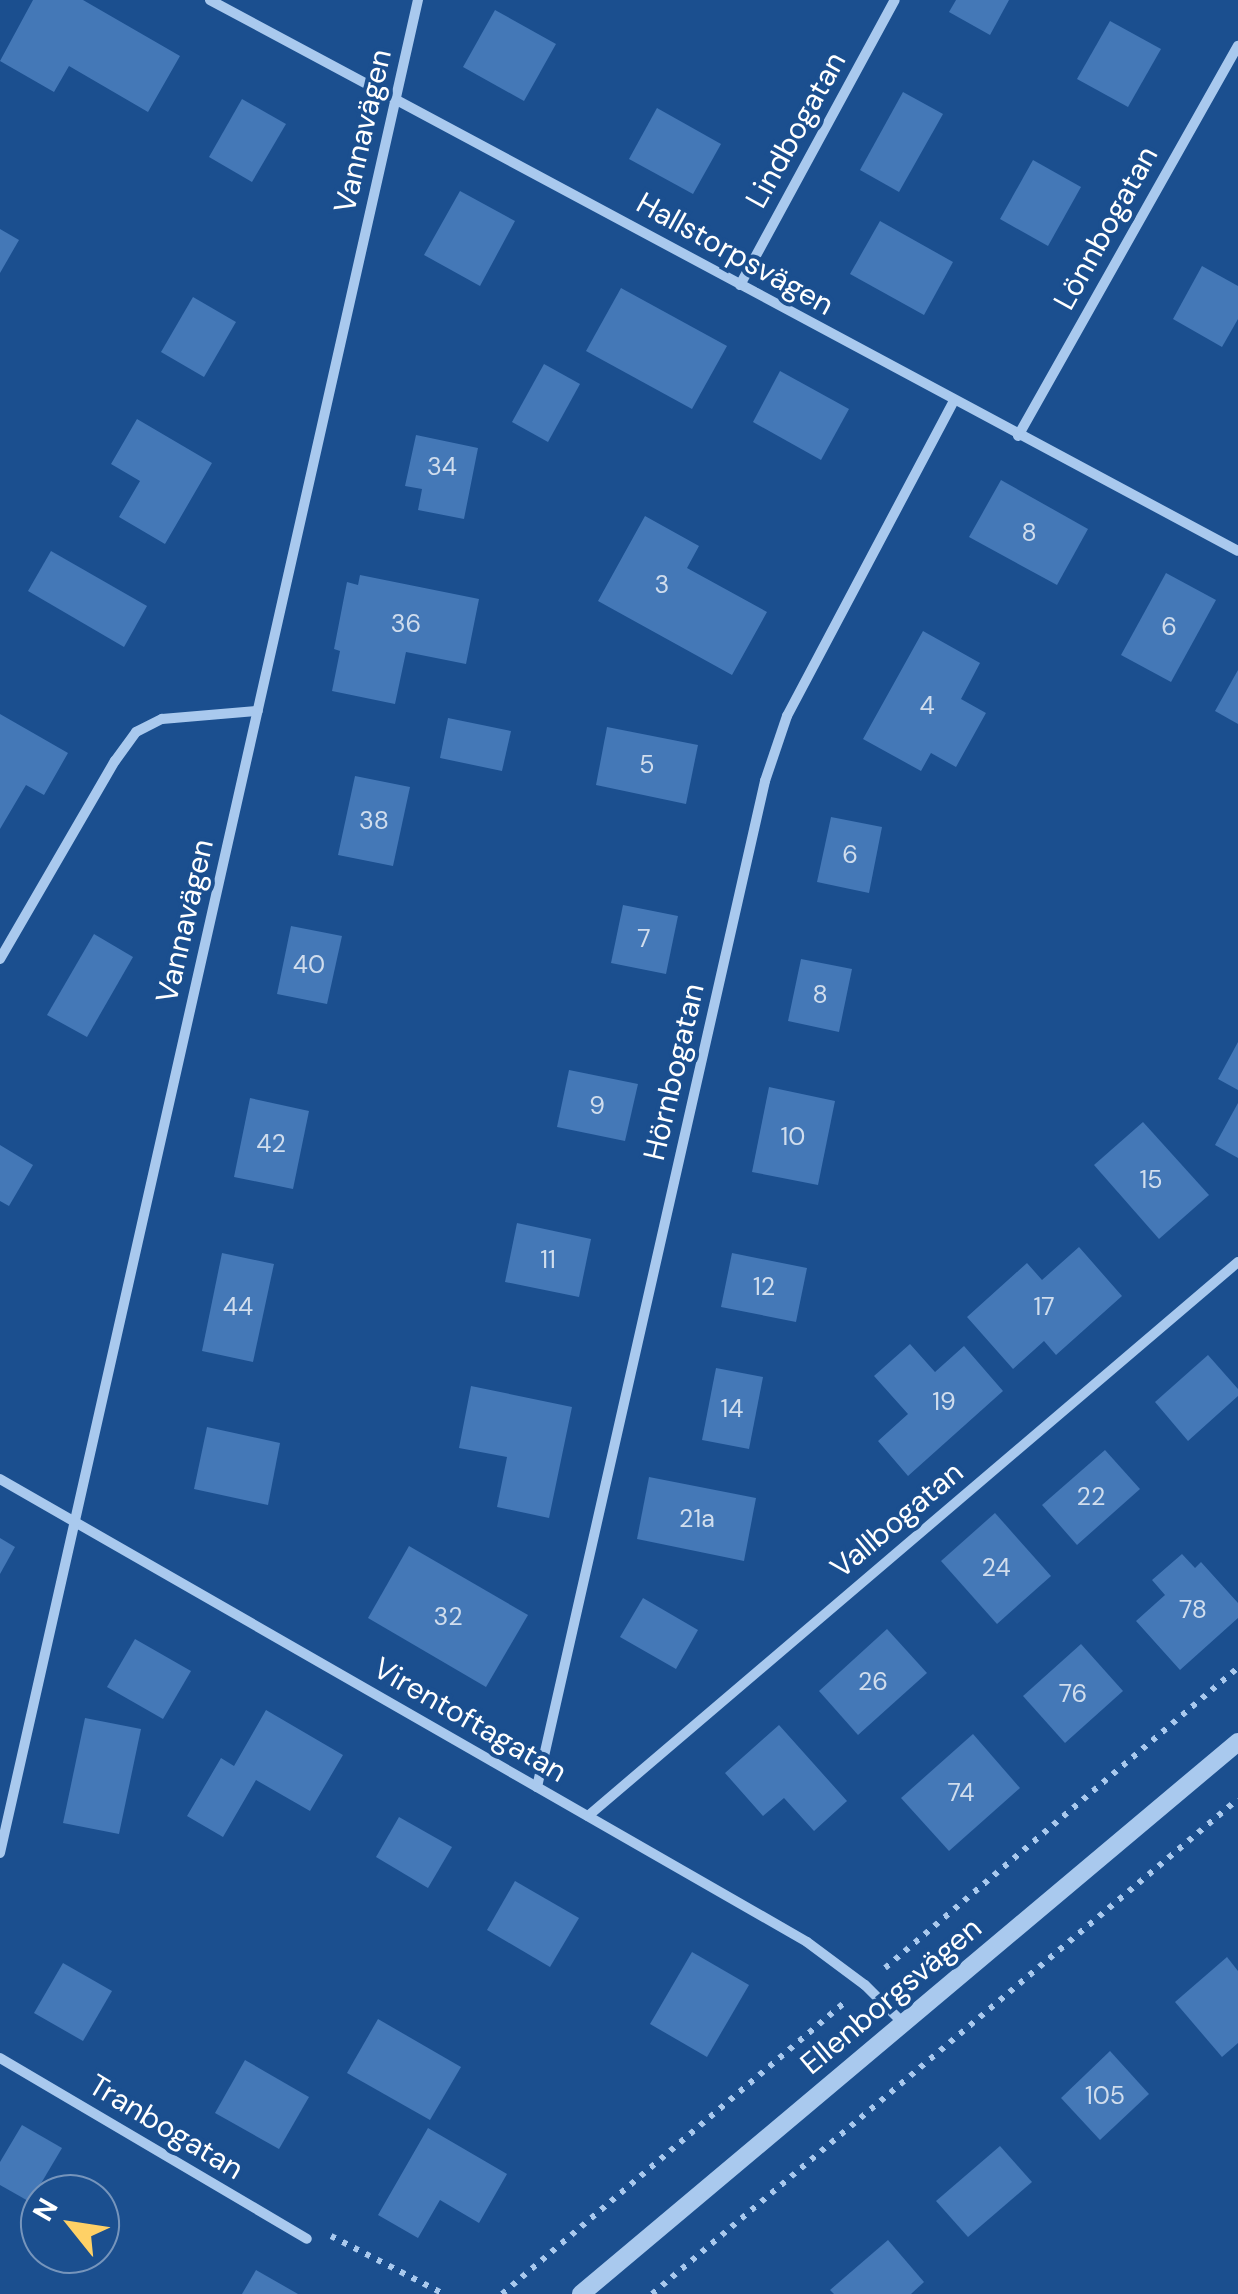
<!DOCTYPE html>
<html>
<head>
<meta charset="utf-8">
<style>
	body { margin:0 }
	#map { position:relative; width:1238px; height:2294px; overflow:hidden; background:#1b4f8f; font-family:"DM Sans",sans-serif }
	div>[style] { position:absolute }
	.building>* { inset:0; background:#4478b7 }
	.path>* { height:6px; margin-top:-3px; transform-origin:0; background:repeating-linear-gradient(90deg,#a9c9ee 0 5px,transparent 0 13px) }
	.minor>* { height:10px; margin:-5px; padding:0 5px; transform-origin:5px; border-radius:5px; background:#a9c9ee }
	.tertiary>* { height:18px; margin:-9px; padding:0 9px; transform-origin:9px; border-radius:9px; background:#a9c9ee }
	span { translate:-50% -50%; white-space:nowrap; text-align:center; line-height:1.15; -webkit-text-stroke:8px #1b4f8f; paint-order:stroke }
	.number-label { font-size:25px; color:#d0dded }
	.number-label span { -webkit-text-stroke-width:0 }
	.street-label { font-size:30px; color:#fff }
	.north { position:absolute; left:20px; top:2174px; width:100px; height:100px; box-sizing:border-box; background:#1b4f8f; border:2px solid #7695bc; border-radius:50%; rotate:300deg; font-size:28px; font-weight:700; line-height:40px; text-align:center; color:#fff }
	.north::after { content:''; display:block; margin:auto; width:35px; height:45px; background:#ffd166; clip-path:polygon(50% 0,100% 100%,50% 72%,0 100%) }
</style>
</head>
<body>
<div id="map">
	<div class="building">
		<i style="clip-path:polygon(33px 0,83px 0,180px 56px,148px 112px,69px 66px,54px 92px,0 61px)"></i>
		<i style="clip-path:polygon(956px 0,1009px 0,990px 35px,949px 12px)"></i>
		<i style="clip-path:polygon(495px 10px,556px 44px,524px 101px,463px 67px)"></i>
		<i style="clip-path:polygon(1110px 21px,1161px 49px,1128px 107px,1077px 79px)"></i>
		<i style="clip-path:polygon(903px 92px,943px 114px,899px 192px,860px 170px)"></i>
		<i style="clip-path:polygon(242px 99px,286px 124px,252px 182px,209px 157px)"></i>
		<i style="clip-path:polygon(657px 108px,721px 144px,693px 194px,629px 159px)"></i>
		<i style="clip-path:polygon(1033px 160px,1081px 187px,1048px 246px,1000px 219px)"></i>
		<i style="clip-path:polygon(460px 191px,515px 221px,480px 286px,424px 255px)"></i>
		<i style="clip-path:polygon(880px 221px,953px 262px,924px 315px,850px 274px)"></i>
		<i style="clip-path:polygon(0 229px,19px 240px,0 273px)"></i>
		<i style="clip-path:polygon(1202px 266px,1238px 286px,1238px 319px,1222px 347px,1173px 319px)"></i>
		<i style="clip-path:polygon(621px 288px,727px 346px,692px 409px,586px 351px)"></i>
		<i style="clip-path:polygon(193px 297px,236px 322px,204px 377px,161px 352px)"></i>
		<i style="clip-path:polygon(544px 364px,580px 384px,548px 442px,512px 422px)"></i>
		<i style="clip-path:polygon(780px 371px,849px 409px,821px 460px,753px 422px)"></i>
		<i style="clip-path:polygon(137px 419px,212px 463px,165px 544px,119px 517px,140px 481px,111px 464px)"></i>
		<i style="clip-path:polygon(416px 435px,478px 448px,464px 519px,418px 510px,422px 489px,405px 486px)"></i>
		<i style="clip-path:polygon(1001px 480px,1088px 529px,1057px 585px,969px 537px)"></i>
		<i style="clip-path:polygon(645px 516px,699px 546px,687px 568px,767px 612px,732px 675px,598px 601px)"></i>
		<i style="clip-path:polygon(51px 551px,147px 606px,124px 647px,28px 591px)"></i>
		<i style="clip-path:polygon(1166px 573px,1216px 600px,1171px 682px,1121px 655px)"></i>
		<i style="clip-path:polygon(360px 575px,479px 599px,466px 664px,406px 652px,395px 704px,332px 691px,340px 651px,334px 649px,347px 582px,358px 585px)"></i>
		<i style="clip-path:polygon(923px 631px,980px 663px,961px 699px,986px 713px,956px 767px,931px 753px,921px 771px,863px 739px)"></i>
		<i style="clip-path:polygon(1238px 670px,1238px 724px,1215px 711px)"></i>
		<i style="clip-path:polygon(0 714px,68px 753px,44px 795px,26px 785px,0 829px)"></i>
		<i style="clip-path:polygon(448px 718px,511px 731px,502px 771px,440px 758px)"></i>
		<i style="clip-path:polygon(607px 727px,698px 745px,686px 804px,596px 785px)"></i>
		<i style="clip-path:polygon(355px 776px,410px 787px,393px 866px,338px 855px)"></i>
		<i style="clip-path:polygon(831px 817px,882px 827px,869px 893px,817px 882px)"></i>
		<i style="clip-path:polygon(623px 905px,678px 916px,666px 974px,611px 963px)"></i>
		<i style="clip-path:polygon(291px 926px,342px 936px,327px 1004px,277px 994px)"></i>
		<i style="clip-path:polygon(94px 934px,133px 957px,87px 1037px,47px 1015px)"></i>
		<i style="clip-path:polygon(801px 959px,852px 969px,839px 1032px,788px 1021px)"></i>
		<i style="clip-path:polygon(1238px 1042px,1238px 1090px,1218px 1079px)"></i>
		<i style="clip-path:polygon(569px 1070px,638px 1084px,625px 1141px,557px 1127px)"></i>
		<i style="clip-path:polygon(769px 1087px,835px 1101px,818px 1185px,752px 1172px)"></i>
		<i style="clip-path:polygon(250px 1098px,309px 1111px,293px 1189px,234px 1177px)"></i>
		<i style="clip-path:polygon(1238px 1103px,1238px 1158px,1215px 1145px)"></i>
		<i style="clip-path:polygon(1143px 1122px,1209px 1195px,1159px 1239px,1094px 1165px)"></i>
		<i style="clip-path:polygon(0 1145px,33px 1165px,9px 1206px,0 1201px)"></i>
		<i style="clip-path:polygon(517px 1223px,591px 1239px,579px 1297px,505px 1282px)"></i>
		<i style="clip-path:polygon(1079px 1247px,1122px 1296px,1056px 1355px,1044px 1341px,1013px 1369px,967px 1317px,1027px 1263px,1042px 1280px)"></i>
		<i style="clip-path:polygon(222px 1253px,274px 1264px,253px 1362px,202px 1351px)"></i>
		<i style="clip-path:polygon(732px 1253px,807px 1268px,796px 1322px,721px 1307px)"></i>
		<i style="clip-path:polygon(910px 1344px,935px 1372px,964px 1346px,1003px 1391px,908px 1476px,878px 1441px,908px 1414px,874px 1376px)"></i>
		<i style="clip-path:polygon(1208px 1355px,1238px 1389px,1238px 1396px,1188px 1441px,1155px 1402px)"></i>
		<i style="clip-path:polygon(716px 1368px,763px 1377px,749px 1449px,702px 1440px)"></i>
		<i style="clip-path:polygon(471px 1386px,572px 1407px,549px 1518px,497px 1507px,507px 1457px,459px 1448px)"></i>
		<i style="clip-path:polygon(207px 1427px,280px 1443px,268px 1505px,194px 1489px)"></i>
		<i style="clip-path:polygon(1105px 1450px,1140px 1489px,1077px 1545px,1042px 1505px)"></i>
		<i style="clip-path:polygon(649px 1477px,756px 1498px,744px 1561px,637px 1539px)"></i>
		<i style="clip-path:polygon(995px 1513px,1051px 1576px,997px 1624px,941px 1561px)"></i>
		<i style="clip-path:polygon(0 1538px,15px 1547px,0 1574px)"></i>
		<i style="clip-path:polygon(409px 1546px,528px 1615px,486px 1687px,368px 1618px)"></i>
		<i style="clip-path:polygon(1182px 1554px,1195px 1568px,1201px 1562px,1238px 1603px,1238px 1618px,1180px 1670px,1136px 1621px,1165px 1595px,1152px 1580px)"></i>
		<i style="clip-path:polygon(643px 1598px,698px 1630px,676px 1669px,620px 1637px)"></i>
		<i style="clip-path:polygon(887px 1629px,927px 1673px,858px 1735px,819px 1691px)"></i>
		<i style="clip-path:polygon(135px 1639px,191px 1671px,163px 1719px,107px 1687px)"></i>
		<i style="clip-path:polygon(1081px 1644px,1123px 1691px,1065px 1743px,1023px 1696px)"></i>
		<i style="clip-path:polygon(266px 1710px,343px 1755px,310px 1811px,256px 1780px,223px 1837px,187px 1816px,221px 1758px,234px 1766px)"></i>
		<i style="clip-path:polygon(85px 1718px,141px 1729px,119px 1834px,63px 1823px)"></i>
		<i style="clip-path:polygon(779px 1725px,847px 1801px,814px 1831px,784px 1798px,763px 1816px,725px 1773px)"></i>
		<i style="clip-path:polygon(973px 1734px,1020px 1788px,949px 1851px,901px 1798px)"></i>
		<i style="clip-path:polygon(399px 1817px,452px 1847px,428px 1888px,376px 1857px)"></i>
		<i style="clip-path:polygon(515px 1881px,579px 1918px,550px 1967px,487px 1930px)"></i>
		<i style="clip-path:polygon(692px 1952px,749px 1985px,707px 2057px,650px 2024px)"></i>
		<i style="clip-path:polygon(1227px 1957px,1238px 1971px,1238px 2043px,1222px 2057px,1175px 2002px)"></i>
		<i style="clip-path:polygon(63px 1963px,112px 1991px,83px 2041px,34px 2013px)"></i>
		<i style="clip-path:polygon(378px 2019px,461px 2067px,430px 2120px,347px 2073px)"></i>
		<i style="clip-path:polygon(1110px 2051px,1149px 2094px,1100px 2140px,1061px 2098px)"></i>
		<i style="clip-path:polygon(245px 2060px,309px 2097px,279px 2149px,215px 2113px)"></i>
		<i style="clip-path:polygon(22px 2125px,62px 2148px,30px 2202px,0 2185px,0 2162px)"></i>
		<i style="clip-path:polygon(428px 2128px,507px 2174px,479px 2223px,440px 2200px,418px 2238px,378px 2215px)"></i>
		<i style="clip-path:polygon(1000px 2146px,1032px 2182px,968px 2237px,936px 2201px)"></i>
		<i style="clip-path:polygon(888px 2240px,924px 2282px,911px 2294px,834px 2294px,830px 2290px)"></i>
		<i style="clip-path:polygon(256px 2270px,298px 2294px,242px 2294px)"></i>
	</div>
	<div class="path">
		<i style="left:885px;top:1968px;width:463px;rotate:-40.4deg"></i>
		<i style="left:331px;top:2236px;width:127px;rotate:27.2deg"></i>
		<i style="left:502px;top:2294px;width:450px;rotate:-40.4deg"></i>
		<i style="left:652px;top:2294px;width:767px;rotate:-40.19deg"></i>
	</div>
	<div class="minor">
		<i style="left:210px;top:0;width:1166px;rotate:28.19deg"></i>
		<i style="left:740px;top:285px;width:324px;rotate:-61.5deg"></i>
		<i style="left:1018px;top:436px;width:448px;rotate:-60.6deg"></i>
		<i style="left:0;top:959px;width:229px;rotate:-59.9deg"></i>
		<i style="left:115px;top:761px;width:36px;rotate:-54deg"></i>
		<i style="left:136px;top:732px;width:29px;rotate:-27deg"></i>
		<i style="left:162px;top:719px;width:96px;rotate:-4.8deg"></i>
		<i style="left:0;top:1479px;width:930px;rotate:29.84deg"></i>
		<i style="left:807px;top:1942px;width:72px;rotate:36.6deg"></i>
		<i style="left:865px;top:1985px;width:52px;rotate:45deg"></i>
		<i style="left:537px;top:1787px;width:1032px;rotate:-77.23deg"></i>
		<i style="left:765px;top:781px;width:69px;rotate:-71.3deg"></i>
		<i style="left:787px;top:716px;width:355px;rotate:-62.1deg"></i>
		<i style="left:588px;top:1816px;width:854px;rotate:-40.44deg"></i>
		<i style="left:0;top:1853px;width:1900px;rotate:-77.29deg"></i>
		<i style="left:0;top:2058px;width:356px;rotate:30.5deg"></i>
	</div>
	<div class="tertiary">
		<i style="left:581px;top:2294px;width:858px;rotate:-40.04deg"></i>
	</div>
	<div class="number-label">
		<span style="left:442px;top:467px">34</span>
		<span style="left:1029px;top:533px">8</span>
		<span style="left:662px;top:585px">3</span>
		<span style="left:406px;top:624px">36</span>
		<span style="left:1169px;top:627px">6</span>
		<span style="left:927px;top:706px">4</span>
		<span style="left:647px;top:765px">5</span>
		<span style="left:374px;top:821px">38</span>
		<span style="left:850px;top:855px">6</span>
		<span style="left:644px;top:939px">7</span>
		<span style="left:309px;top:965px">40</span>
		<span style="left:820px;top:995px">8</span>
		<span style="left:597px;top:1106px">9</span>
		<span style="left:793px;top:1137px">10</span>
		<span style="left:271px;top:1144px">42</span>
		<span style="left:1151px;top:1180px">15</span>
		<span style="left:548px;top:1260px">11</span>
		<span style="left:764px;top:1287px">12</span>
		<span style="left:238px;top:1307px">44</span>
		<span style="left:1044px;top:1307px">17</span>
		<span style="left:944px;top:1402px">19</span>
		<span style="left:732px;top:1409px">14</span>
		<span style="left:1091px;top:1497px">22</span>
		<span style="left:697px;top:1519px">21a</span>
		<span style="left:996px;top:1568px">24</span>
		<span style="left:1193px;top:1610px">78</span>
		<span style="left:448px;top:1617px">32</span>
		<span style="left:873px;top:1682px">26</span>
		<span style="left:1073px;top:1694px">76</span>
		<span style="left:961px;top:1793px">74</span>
		<span style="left:1105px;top:2096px">105</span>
	</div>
	<div class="street-label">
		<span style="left:796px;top:130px;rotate:-61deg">Lindbogatan</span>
		<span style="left:363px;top:131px;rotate:-77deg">Vannavägen</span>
		<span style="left:1106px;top:228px;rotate:-61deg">Lönnbogatan</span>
		<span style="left:735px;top:254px;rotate:29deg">Hallstorpsvägen</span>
		<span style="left:185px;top:921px;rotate:-77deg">Vannavägen</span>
		<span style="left:674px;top:1072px;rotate:-77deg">Hörnbogatan</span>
		<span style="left:897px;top:1520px;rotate:-40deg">Vallbogatan</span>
		<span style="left:470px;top:1720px;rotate:30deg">Virentoftagatan</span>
		<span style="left:891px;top:1996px;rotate:-40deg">Ellenborgsvägen</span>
		<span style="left:166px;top:2127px;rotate:31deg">Tranbogatan</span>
	</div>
	<div class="north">N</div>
</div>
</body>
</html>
